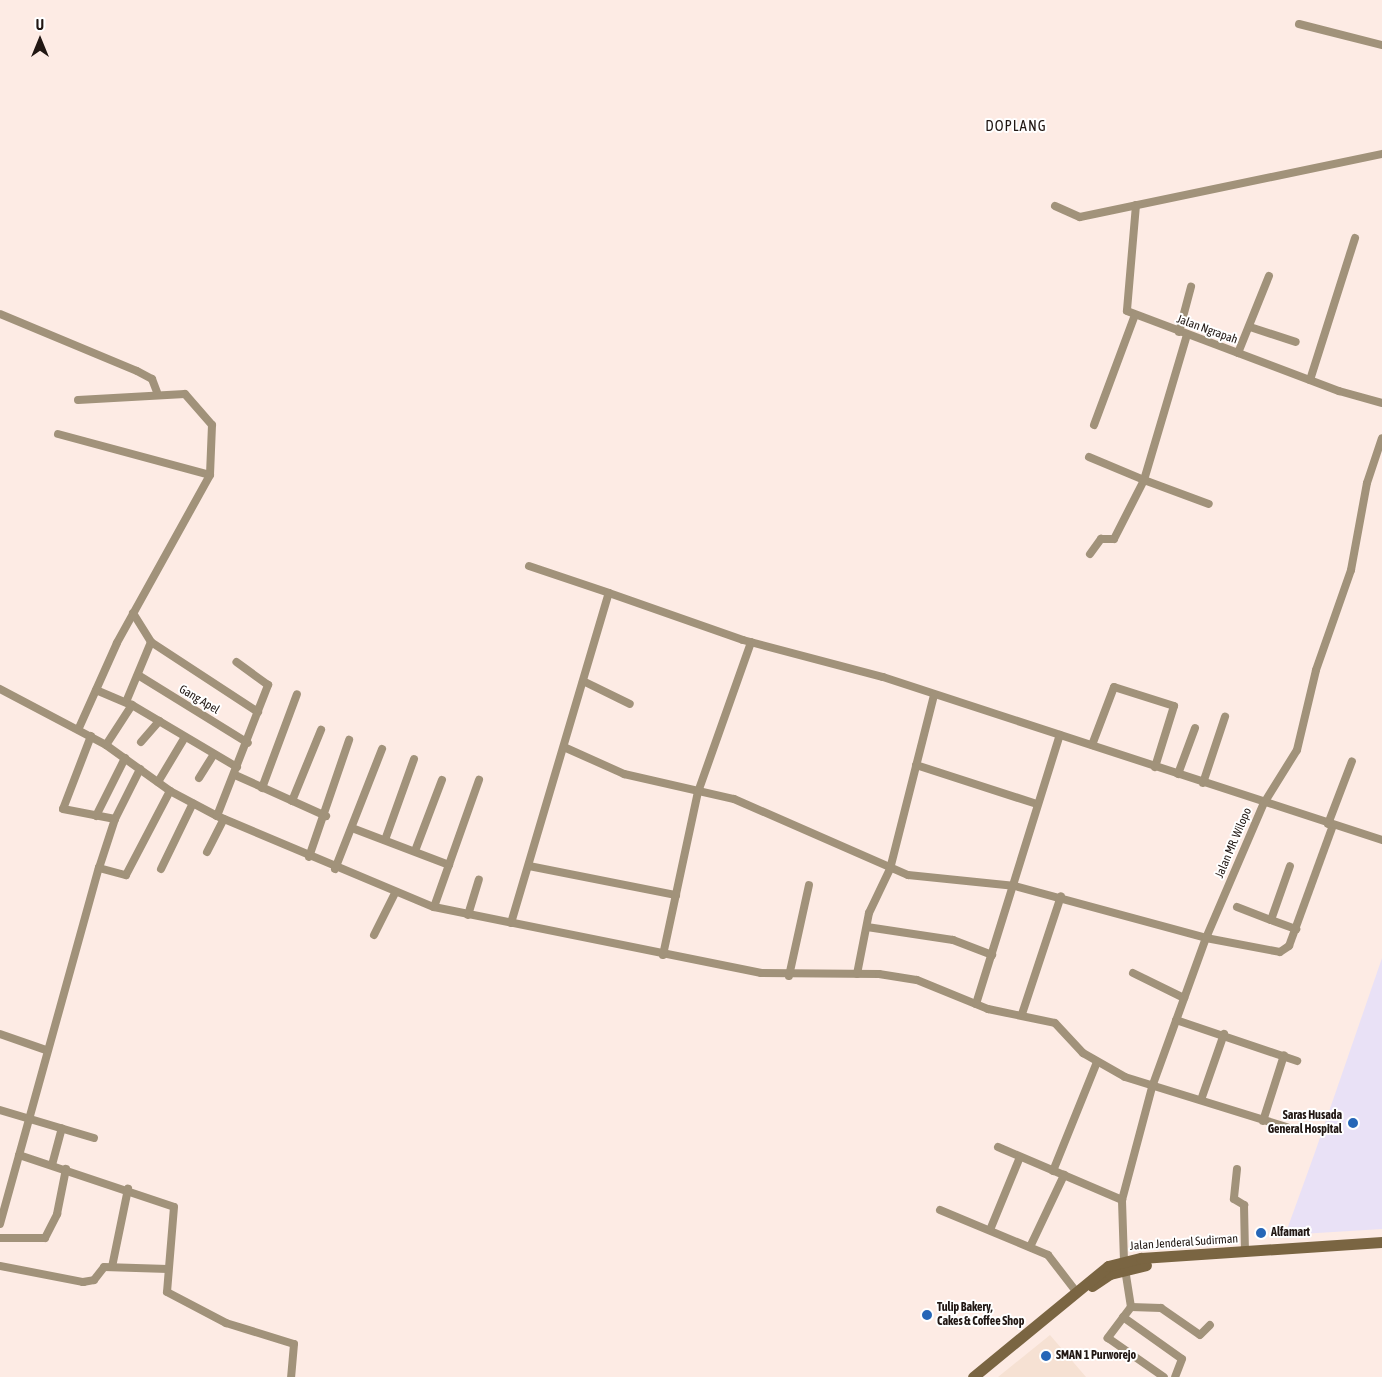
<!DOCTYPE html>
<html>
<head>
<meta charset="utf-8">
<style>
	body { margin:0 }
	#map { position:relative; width:1382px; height:1377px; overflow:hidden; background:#fdebe4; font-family:"Asap Condensed",sans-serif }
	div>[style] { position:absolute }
	.education>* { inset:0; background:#f6e1d3 }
	.medical>* { inset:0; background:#e9e1f6 }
	.minor>* { height:8px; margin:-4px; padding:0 4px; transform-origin:4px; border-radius:4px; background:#a1927a }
	.secondary>* { height:11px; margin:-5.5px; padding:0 5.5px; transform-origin:5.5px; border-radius:5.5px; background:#7a6542 }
	.dots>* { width:14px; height:14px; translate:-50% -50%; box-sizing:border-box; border:2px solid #fff; border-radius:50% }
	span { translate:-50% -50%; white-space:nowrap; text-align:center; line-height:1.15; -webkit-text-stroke:4px #fff; paint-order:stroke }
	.street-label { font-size:12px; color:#211713 }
	.poi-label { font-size:12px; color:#211713; font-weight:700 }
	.right { translate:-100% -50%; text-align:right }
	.left { translate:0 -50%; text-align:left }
	.quarter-label { font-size:15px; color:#211713; letter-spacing:1px }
	.north { position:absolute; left:15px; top:15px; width:50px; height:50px; -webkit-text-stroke:4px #fff; paint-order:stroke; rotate:0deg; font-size:14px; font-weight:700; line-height:20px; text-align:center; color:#211713 }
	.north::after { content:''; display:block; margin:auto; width:18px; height:22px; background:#211713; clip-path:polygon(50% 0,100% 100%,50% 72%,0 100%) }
</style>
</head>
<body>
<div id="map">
	<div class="education">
		<i style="clip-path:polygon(1050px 1335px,1086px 1377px,998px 1377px)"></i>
	</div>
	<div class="medical">
		<i style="clip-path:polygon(1382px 958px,1382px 1229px,1285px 1235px,1314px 1155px)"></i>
	</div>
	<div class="minor">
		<i style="left:1299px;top:24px;width:86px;rotate:14.2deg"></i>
		<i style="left:1136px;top:205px;width:106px;rotate:94.9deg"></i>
		<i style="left:1127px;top:311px;width:227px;rotate:20.7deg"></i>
		<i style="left:1339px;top:391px;width:45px;rotate:15.6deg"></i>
		<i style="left:1055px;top:206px;width:27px;rotate:24deg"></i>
		<i style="left:1080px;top:217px;width:309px;rotate:-11.8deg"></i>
		<i style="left:0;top:314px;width:148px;rotate:22.6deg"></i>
		<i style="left:137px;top:371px;width:17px;rotate:28deg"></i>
		<i style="left:152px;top:379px;width:14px;rotate:69deg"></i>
		<i style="left:1250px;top:327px;width:48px;rotate:18.1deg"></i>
		<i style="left:1179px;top:332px;width:47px;rotate:-75.1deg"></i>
		<i style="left:1238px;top:353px;width:83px;rotate:-68.1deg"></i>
		<i style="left:1310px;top:380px;width:149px;rotate:-72.4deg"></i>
		<i style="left:78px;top:400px;width:107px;rotate:-3.2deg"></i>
		<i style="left:185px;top:394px;width:41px;rotate:48.9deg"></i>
		<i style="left:212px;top:425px;width:50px;rotate:92.3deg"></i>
		<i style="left:1094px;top:425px;width:117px;rotate:-69.6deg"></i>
		<i style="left:58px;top:434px;width:157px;rotate:15.1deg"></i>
		<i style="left:210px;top:475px;width:192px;rotate:119deg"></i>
		<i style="left:117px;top:643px;width:95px;rotate:114.1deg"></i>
		<i style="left:1089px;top:457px;width:60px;rotate:22.7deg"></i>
		<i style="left:1144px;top:480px;width:151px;rotate:-73.5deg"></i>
		<i style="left:1090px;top:554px;width:19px;rotate:-54deg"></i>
		<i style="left:1101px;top:539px;width:13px"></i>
		<i style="left:1114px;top:539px;width:66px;rotate:-63deg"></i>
		<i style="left:1144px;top:480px;width:69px;rotate:20.3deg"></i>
		<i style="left:529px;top:566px;width:84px;rotate:18.6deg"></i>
		<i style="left:133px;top:613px;width:34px;rotate:58deg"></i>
		<i style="left:151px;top:642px;width:128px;rotate:33.2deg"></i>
		<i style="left:138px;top:675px;width:129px;rotate:31.7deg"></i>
		<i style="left:583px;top:681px;width:52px;rotate:26.1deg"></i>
		<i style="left:0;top:689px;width:120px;rotate:27.8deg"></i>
		<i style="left:106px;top:745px;width:79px;rotate:35.7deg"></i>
		<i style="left:170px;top:791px;width:53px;rotate:28deg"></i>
		<i style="left:217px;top:816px;width:235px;rotate:22.8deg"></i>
		<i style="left:434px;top:907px;width:334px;rotate:11.4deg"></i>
		<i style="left:761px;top:973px;width:118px;rotate:0.5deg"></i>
		<i style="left:879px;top:974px;width:38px;rotate:9deg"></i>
		<i style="left:917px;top:980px;width:77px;rotate:22.2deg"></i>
		<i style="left:988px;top:1009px;width:68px;rotate:11.8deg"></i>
		<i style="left:1055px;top:1023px;width:41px;rotate:47deg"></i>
		<i style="left:1083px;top:1053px;width:48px;rotate:29.7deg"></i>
		<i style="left:1125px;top:1077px;width:170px;rotate:17.2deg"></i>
		<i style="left:96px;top:690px;width:39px;rotate:23deg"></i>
		<i style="left:132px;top:705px;width:122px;rotate:30.6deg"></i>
		<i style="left:126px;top:702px;width:65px;rotate:-67.4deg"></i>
		<i style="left:91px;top:736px;width:78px;rotate:111deg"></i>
		<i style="left:63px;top:809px;width:53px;rotate:10.9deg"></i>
		<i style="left:141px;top:742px;width:28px;rotate:-49deg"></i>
		<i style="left:106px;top:745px;width:48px;rotate:-57deg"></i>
		<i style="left:1092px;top:745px;width:62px;rotate:-69.2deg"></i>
		<i style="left:1114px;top:687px;width:63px;rotate:17.6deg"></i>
		<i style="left:1174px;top:706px;width:64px;rotate:107.3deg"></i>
		<i style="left:566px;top:748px;width:64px;rotate:24.1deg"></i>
		<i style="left:624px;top:774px;width:113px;rotate:12.8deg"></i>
		<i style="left:734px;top:799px;width:190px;rotate:23.6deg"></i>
		<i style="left:908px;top:875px;width:108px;rotate:5.9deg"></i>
		<i style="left:1015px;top:886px;width:198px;rotate:15.2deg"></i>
		<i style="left:1206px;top:938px;width:75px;rotate:10.7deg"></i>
		<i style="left:1280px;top:952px;width:11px;rotate:-34deg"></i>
		<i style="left:1289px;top:946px;width:129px;rotate:-70deg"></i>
		<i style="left:916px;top:765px;width:127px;rotate:17.9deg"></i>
		<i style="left:1178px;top:774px;width:49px;rotate:-69.7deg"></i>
		<i style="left:235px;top:775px;width:100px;rotate:24.3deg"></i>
		<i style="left:199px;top:778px;width:28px;rotate:-58deg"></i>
		<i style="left:158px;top:782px;width:52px;rotate:-59deg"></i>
		<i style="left:1203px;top:783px;width:70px;rotate:-71.6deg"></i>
		<i style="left:262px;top:788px;width:100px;rotate:-69.6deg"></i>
		<i style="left:292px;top:801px;width:77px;rotate:-67.8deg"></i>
		<i style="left:96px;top:816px;width:65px;rotate:-63.4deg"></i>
		<i style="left:217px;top:816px;width:141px;rotate:-68.7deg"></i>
		<i style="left:268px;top:685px;width:39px;rotate:-144deg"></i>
		<i style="left:1328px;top:824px;width:67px;rotate:-69.1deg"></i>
		<i style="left:352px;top:828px;width:104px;rotate:20.9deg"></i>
		<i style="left:385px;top:840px;width:86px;rotate:-70.3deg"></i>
		<i style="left:415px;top:851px;width:76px;rotate:-69.2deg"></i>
		<i style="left:207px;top:852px;width:37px;rotate:-63deg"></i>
		<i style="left:309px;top:857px;width:124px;rotate:-71.1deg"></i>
		<i style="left:529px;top:866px;width:150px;rotate:11.2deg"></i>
		<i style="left:99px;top:868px;width:28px;rotate:15deg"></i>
		<i style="left:126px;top:875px;width:95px;rotate:-62.4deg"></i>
		<i style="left:161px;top:869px;width:73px;rotate:-64.1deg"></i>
		<i style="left:335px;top:869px;width:129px;rotate:-68.6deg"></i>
		<i style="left:434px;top:907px;width:135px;rotate:-70.5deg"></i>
		<i style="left:1237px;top:907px;width:36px;rotate:21deg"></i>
		<i style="left:1271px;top:920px;width:57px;rotate:-70.6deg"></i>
		<i style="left:468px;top:915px;width:37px;rotate:-73deg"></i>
		<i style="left:1271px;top:920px;width:27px;rotate:20deg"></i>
		<i style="left:511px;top:923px;width:344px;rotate:-73.5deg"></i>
		<i style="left:609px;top:593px;width:142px;rotate:19.3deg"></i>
		<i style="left:743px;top:640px;width:145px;rotate:14.8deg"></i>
		<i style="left:883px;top:677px;width:525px;rotate:18.09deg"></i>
		<i style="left:867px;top:927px;width:87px;rotate:8.6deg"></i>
		<i style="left:953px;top:940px;width:42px;rotate:21deg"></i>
		<i style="left:374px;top:935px;width:47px;rotate:-63.4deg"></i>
		<i style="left:663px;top:955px;width:167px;rotate:-77.9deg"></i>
		<i style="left:698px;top:792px;width:159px;rotate:-70.5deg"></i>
		<i style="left:1133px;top:973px;width:57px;rotate:26.1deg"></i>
		<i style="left:857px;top:974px;width:62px;rotate:-78.9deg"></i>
		<i style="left:869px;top:913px;width:49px;rotate:-64.5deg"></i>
		<i style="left:890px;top:869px;width:179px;rotate:-75.8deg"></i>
		<i style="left:789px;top:976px;width:93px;rotate:-77.6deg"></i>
		<i style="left:976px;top:1004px;width:282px;rotate:-72.7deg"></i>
		<i style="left:1022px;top:1014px;width:124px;rotate:-71.7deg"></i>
		<i style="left:1176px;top:1020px;width:128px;rotate:18.7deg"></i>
		<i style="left:0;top:1034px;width:49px;rotate:19.2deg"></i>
		<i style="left:1201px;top:1100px;width:70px;rotate:-70.8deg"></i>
		<i style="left:0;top:1110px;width:98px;rotate:16.6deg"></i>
		<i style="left:1263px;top:1121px;width:69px;rotate:-72.3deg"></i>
		<i style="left:998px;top:1147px;width:135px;rotate:23.1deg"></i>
		<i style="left:19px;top:1155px;width:163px;rotate:18.5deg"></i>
		<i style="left:174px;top:1207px;width:85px;rotate:94.7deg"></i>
		<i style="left:167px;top:1292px;width:67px;rotate:27.7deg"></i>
		<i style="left:226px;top:1323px;width:71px;rotate:17.2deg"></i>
		<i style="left:294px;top:1344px;width:33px;rotate:95deg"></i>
		<i style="left:52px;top:1165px;width:38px;rotate:-75deg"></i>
		<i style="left:1237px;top:1169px;width:30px;rotate:96deg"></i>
		<i style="left:1234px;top:1199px;width:12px;rotate:31deg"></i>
		<i style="left:1244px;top:1205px;width:47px;rotate:88.8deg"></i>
		<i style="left:1053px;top:1171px;width:118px;rotate:-68deg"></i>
		<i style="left:940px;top:1210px;width:117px;rotate:22.6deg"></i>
		<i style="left:1048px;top:1255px;width:44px;rotate:52.4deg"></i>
		<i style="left:0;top:1224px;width:370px;rotate:-74.5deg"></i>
		<i style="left:99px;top:868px;width:52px;rotate:-71.9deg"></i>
		<i style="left:115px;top:819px;width:56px;rotate:-63.4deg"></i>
		<i style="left:990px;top:1230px;width:79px;rotate:-67.7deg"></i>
		<i style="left:0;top:1238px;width:45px"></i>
		<i style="left:45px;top:1238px;width:27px;rotate:-63deg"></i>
		<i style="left:57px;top:1214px;width:46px;rotate:-78.7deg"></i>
		<i style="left:1030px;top:1247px;width:80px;rotate:-64.7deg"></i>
		<i style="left:1124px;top:1261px;width:61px;rotate:-91.9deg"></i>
		<i style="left:1122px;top:1200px;width:117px;rotate:-75.1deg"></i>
		<i style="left:1152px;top:1087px;width:158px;rotate:-70.1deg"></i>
		<i style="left:1206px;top:938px;width:147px;rotate:-66.8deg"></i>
		<i style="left:1264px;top:803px;width:62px;rotate:-58.1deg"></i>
		<i style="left:1297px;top:750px;width:82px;rotate:-76.6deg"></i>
		<i style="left:1316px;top:670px;width:106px;rotate:-70.7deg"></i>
		<i style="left:1351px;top:570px;width:88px;rotate:-79.6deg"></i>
		<i style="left:1367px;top:483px;width:47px;rotate:-71.6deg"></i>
		<i style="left:0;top:1266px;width:85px;rotate:10.9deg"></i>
		<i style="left:83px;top:1282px;width:11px;rotate:-10deg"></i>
		<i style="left:94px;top:1280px;width:16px;rotate:-52deg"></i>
		<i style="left:104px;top:1267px;width:64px;rotate:1.8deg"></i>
		<i style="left:112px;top:1267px;width:80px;rotate:-78.4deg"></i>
		<i style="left:1125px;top:1269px;width:38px;rotate:81deg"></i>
		<i style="left:1131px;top:1307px;width:39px;rotate:127deg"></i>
		<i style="left:1108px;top:1338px;width:68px;rotate:34.9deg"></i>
		<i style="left:1131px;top:1307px;width:30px;rotate:2deg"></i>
		<i style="left:1161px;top:1308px;width:47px;rotate:34.7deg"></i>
		<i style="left:1200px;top:1335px;width:14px;rotate:-45deg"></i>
		<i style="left:1123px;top:1317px;width:72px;rotate:35.4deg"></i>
		<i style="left:1182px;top:1359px;width:19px;rotate:111deg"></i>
	</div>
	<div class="secondary">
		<i style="left:1092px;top:1286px;width:22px;rotate:-34deg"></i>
		<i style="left:1110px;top:1274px;width:37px;rotate:-14deg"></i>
		<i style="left:973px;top:1377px;width:175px;rotate:-39.4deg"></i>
		<i style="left:1108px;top:1266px;width:34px;rotate:-14deg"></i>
		<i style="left:1141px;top:1258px;width:242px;rotate:-3.8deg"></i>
	</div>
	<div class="dots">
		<i style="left:1353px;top:1123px;background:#2666b7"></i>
		<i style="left:1261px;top:1233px;background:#2666b7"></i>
		<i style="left:927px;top:1315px;background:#2666b7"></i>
		<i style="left:1046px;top:1356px;background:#2666b7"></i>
	</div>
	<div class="street-label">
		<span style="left:1207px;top:330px;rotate:20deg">Jalan Ngrapah</span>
		<span style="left:199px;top:700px;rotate:31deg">Gang Apel</span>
		<span style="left:1234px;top:843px;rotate:-67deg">Jalan MR. Wilopo</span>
		<span style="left:1184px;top:1243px;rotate:-4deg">Jalan Jenderal Sudirman</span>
	</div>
	<div class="poi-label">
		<span class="right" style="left:1342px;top:1123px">Saras Husada<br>General Hospital</span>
		<span class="left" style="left:1271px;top:1233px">Alfamart</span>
		<span class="left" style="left:937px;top:1315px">Tulip Bakery,<br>Cakes &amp; Coffee Shop</span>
		<span class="left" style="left:1056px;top:1356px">SMAN 1 Purworejo</span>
	</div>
	<div class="quarter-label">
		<span style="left:1016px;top:126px">DOPLANG</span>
	</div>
	<div class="north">U</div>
</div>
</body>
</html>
